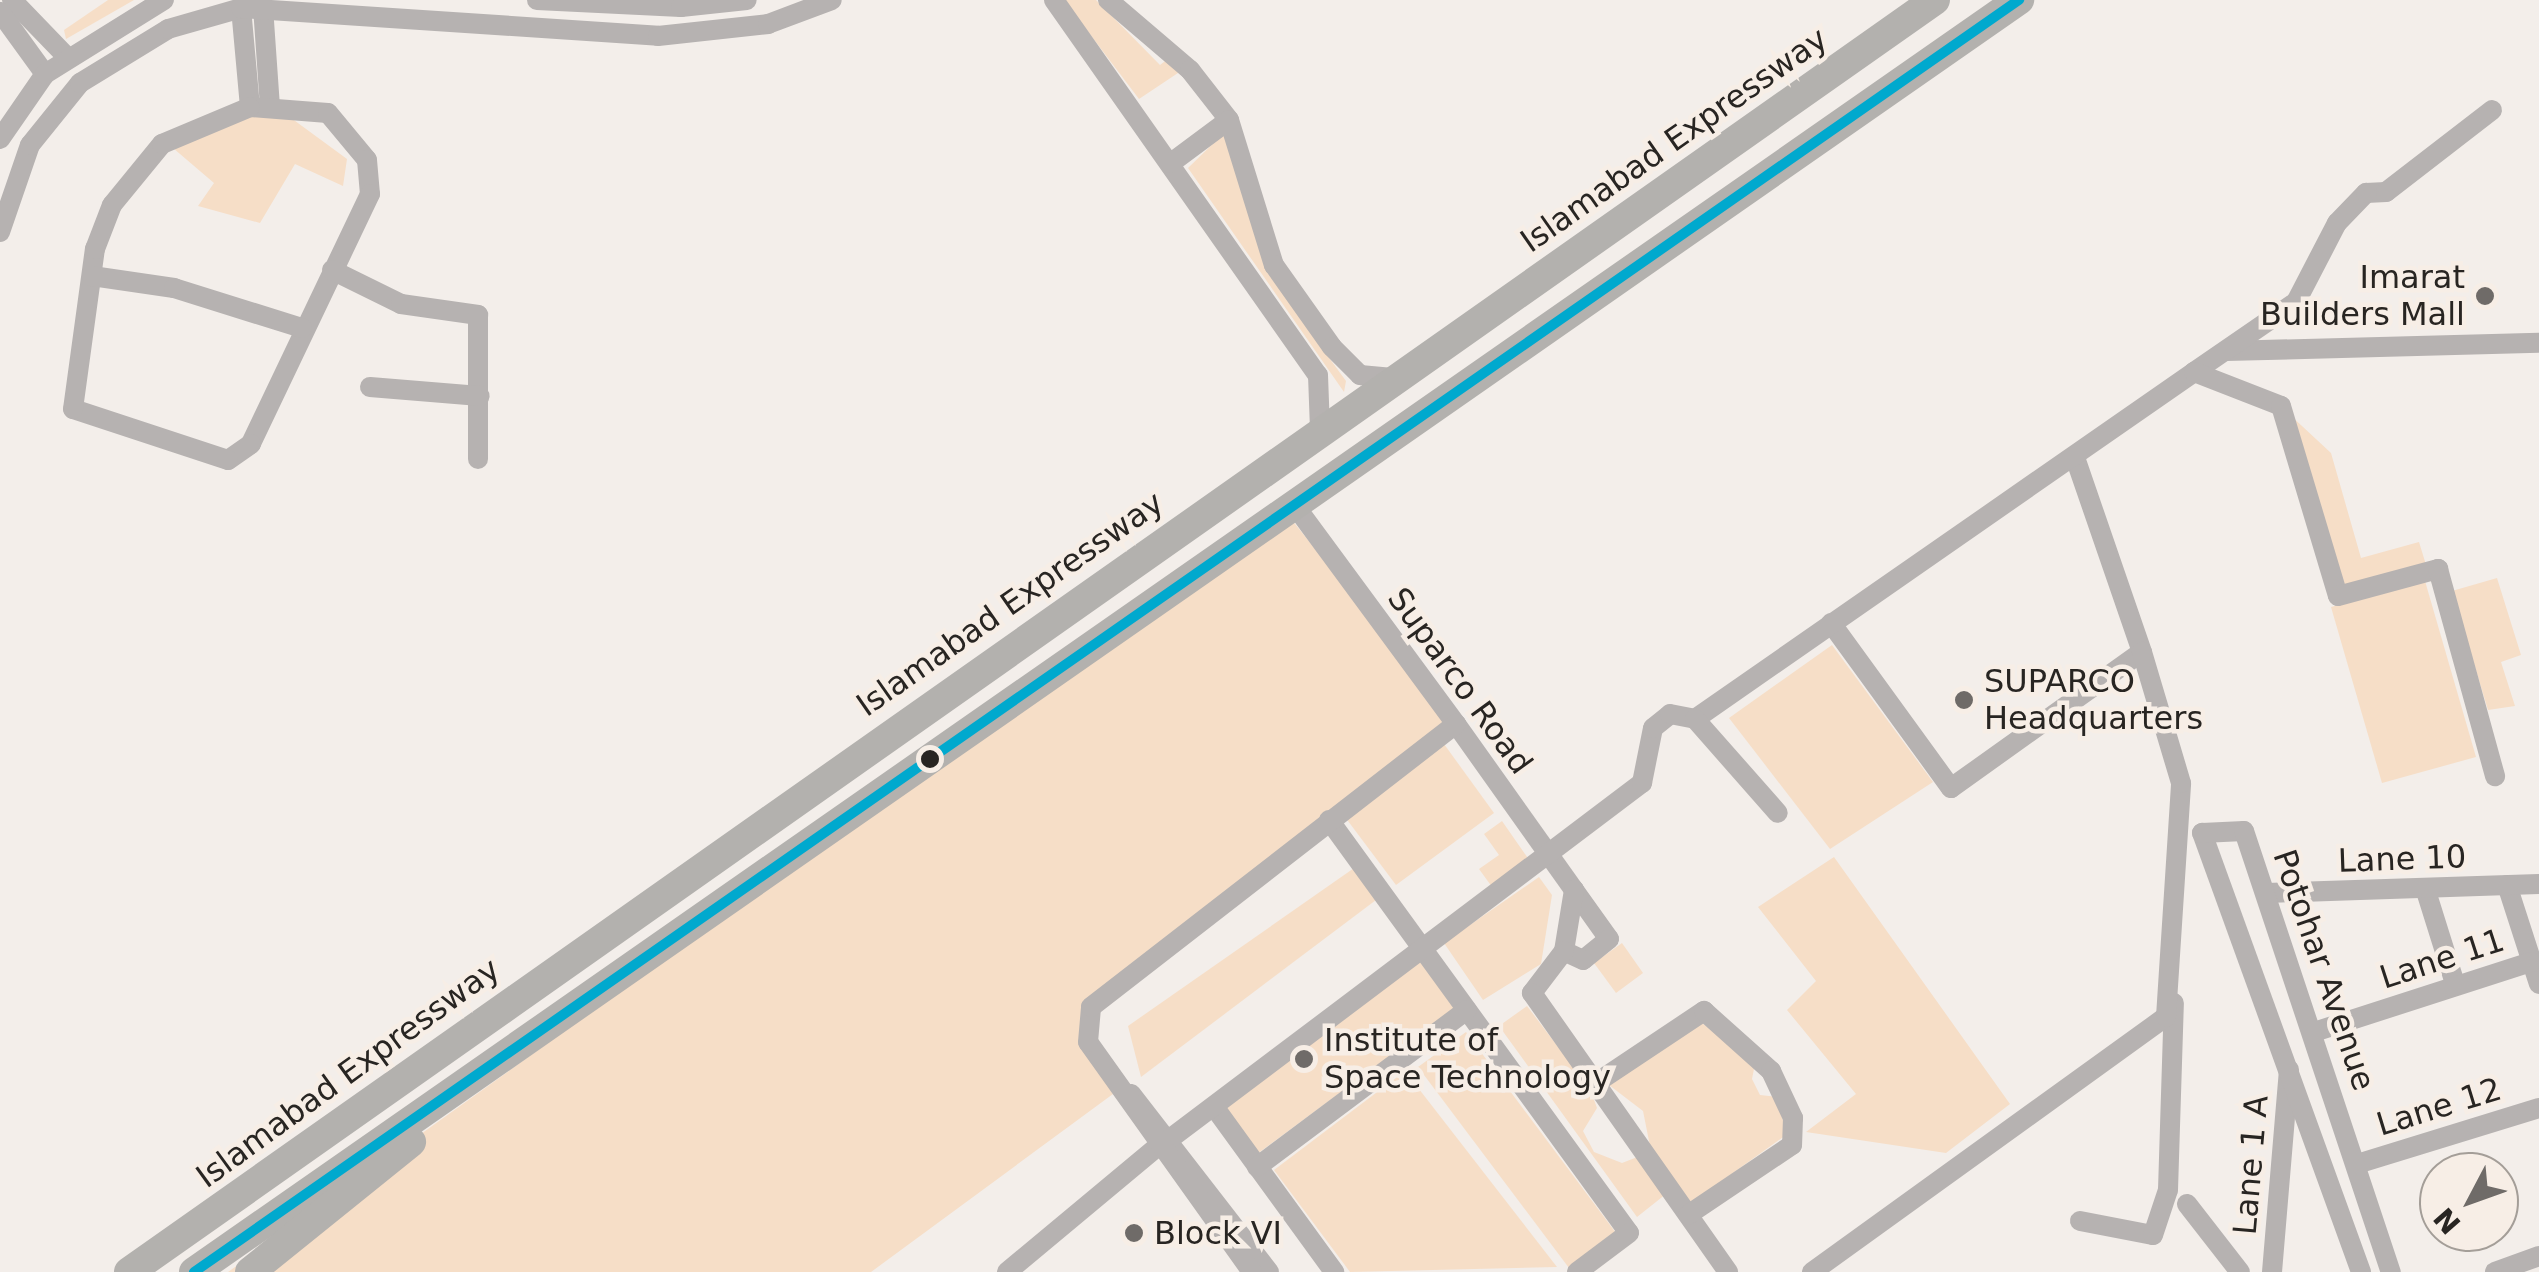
<!DOCTYPE html>
<html>
<head>
<meta charset="utf-8">
<style>
	body { margin:0 }
	#map { position:relative; width:2539px; height:1272px; overflow:hidden; background:#f3eeea; font-family:"DejaVu Sans",sans-serif }
	div>[style] { position:absolute }
	.green>* { inset:0; background:#f6dec7 }
	.minor>* { height:20px; margin:-10px; padding:0 10px; transform-origin:10px; border-radius:10px; background:#b6b2b1 }
	.highway>* { height:30px; margin:-15px; padding:0 15px; transform-origin:15px; border-radius:15px; background:#b3b1ae }
	.bus-1>* { height:10px; margin:-5px; padding:0 5px; transform-origin:5px; border-radius:5px; background:#00a9ce }
	.dots>* { width:28px; height:28px; translate:-50% -50%; box-sizing:border-box; border:5px solid #f7eee6; border-radius:50% }
	span { translate:-50% -50%; white-space:nowrap; text-align:center; line-height:1.15; -webkit-text-stroke:9px #f7eee6; paint-order:stroke }
	.street-label { font-size:32px; color:#282522 }
	.poi-label { font-size:32px; color:#282522 }
	.right { translate:-100% -50%; text-align:right }
	.left { translate:0 -50%; text-align:left }
	.north { position:absolute; left:2419px; top:1152px; width:100px; height:100px; box-sizing:border-box; background:#f7eee6; border:2px solid #a49e98; border-radius:50%; rotate:229deg; font-size:28px; font-weight:700; line-height:40px; text-align:center; color:#282522 }
	.north::after { content:''; display:block; margin:auto; width:35px; height:45px; background:#6f6b68; clip-path:polygon(50% 0,100% 100%,50% 72%,0 100%) }
</style>
</head>
<body>
<div id="map">
	<div class="green">
		<i style="clip-path:polygon(108px 0,134px 0,66px 39px,64px 30px)"></i>
		<i style="clip-path:polygon(1064px 0,1096px 0,1160px 65px,1169px 58px,1181px 71px,1139px 99px)"></i>
		<i style="clip-path:polygon(287px 115px,347px 159px,343px 186px,295px 164px,260px 223px,198px 206px,214px 183px,173px 148px,239px 117px)"></i>
		<i style="clip-path:polygon(1224px 133px,1300px 318px,1346px 381px,1344px 392px,1188px 168px)"></i>
		<i style="clip-path:polygon(2288px 413px,2331px 453px,2361px 558px,2419px 542px,2427px 568px,2341px 590px)"></i>
		<i style="clip-path:polygon(1287px 514px,1456px 724px,1083px 1009px,1113px 1094px,871px 1272px,228px 1272px)"></i>
		<i style="clip-path:polygon(2497px 578px,2521px 655px,2501px 662px,2515px 706px,2488px 710px,2452px 591px)"></i>
		<i style="clip-path:polygon(2425px 581px,2476px 757px,2382px 783px,2331px 607px)"></i>
		<i style="clip-path:polygon(1832px 645px,1933px 782px,1830px 849px,1729px 718px)"></i>
		<i style="clip-path:polygon(1444px 744px,1494px 813px,1396px 885px,1345px 817px)"></i>
		<i style="clip-path:polygon(1502px 821px,1532px 864px,1495px 891px,1479px 869px,1499px 855px,1484px 834px)"></i>
		<i style="clip-path:polygon(1834px 857px,2010px 1104px,1946px 1153px,1806px 1132px,1856px 1094px,1787px 1010px,1816px 981px,1758px 907px)"></i>
		<i style="clip-path:polygon(1357px 866px,1376px 900px,1141px 1077px,1128px 1026px)"></i>
		<i style="clip-path:polygon(1539px 877px,1552px 895px,1541px 964px,1483px 1000px,1444px 943px)"></i>
		<i style="clip-path:polygon(1622px 943px,1643px 973px,1616px 993px,1594px 963px)"></i>
		<i style="clip-path:polygon(1421px 961px,1456px 1007px,1257px 1154px,1224px 1105px)"></i>
		<i style="clip-path:polygon(1527px 1006px,1590px 1089px,1597px 1108px,1583px 1131px,1594px 1152px,1622px 1163px,1640px 1156px,1666px 1194px,1637px 1217px,1499px 1026px)"></i>
		<i style="clip-path:polygon(1698px 1020px,1755px 1064px,1752px 1079px,1760px 1095px,1778px 1097px,1786px 1135px,1691px 1203px,1650px 1146px,1643px 1111px,1609px 1085px)"></i>
		<i style="clip-path:polygon(1466px 1032px,1616px 1233px,1569px 1268px,1418px 1067px)"></i>
		<i style="clip-path:polygon(1405px 1071px,1557px 1267px,1350px 1272px,1274px 1170px)"></i>
	</div>
	<div class="minor">
		<i style="left:12px;top:0;width:78px;rotate:46deg"></i>
		<i style="left:537px;top:0;width:144px;rotate:2.8deg"></i>
		<i style="left:681px;top:7px;width:66px;rotate:-6.1deg"></i>
		<i style="left:1054px;top:0;width:459px;rotate:54.9deg"></i>
		<i style="left:1318px;top:375px;width:55px;rotate:87.9deg"></i>
		<i style="left:1108px;top:0;width:108px;rotate:40.5deg"></i>
		<i style="left:1190px;top:70px;width:63px;rotate:52deg"></i>
		<i style="left:1229px;top:120px;width:152px;rotate:72.8deg"></i>
		<i style="left:1274px;top:265px;width:100px;rotate:54.7deg"></i>
		<i style="left:1332px;top:347px;width:40px;rotate:45deg"></i>
		<i style="left:1360px;top:375px;width:33px;rotate:5deg"></i>
		<i style="left:263px;top:7px;width:99px;rotate:86deg"></i>
		<i style="left:241px;top:8px;width:99px;rotate:84.8deg"></i>
		<i style="left:0;top:12px;width:77px;rotate:54deg"></i>
		<i style="left:250px;top:107px;width:78px;rotate:4.4deg"></i>
		<i style="left:328px;top:113px;width:61px;rotate:50.3deg"></i>
		<i style="left:367px;top:160px;width:34px;rotate:85deg"></i>
		<i style="left:370px;top:194px;width:277px;rotate:115.5deg"></i>
		<i style="left:251px;top:444px;width:28px;rotate:145deg"></i>
		<i style="left:228px;top:460px;width:163px;rotate:-161.8deg"></i>
		<i style="left:73px;top:409px;width:162px;rotate:-82.2deg"></i>
		<i style="left:95px;top:249px;width:47px;rotate:-68.9deg"></i>
		<i style="left:112px;top:205px;width:79px;rotate:-50.7deg"></i>
		<i style="left:162px;top:144px;width:95px;rotate:-22.8deg"></i>
		<i style="left:0;top:139px;width:79px;rotate:-55.3deg"></i>
		<i style="left:45px;top:74px;width:140px;rotate:-31.9deg"></i>
		<i style="left:1171px;top:163px;width:72px;rotate:-36.6deg"></i>
		<i style="left:0;top:232px;width:92px;rotate:-71deg"></i>
		<i style="left:30px;top:145px;width:80px;rotate:-51.1deg"></i>
		<i style="left:80px;top:83px;width:103px;rotate:-31.5deg"></i>
		<i style="left:168px;top:29px;width:76px;rotate:-16deg"></i>
		<i style="left:241px;top:8px;width:418px;rotate:3.8deg"></i>
		<i style="left:658px;top:36px;width:111px;rotate:-6.2deg"></i>
		<i style="left:768px;top:24px;width:68px;rotate:-20.6deg"></i>
		<i style="left:332px;top:270px;width:77px;rotate:26.2deg"></i>
		<i style="left:401px;top:304px;width:78px;rotate:8.1deg"></i>
		<i style="left:478px;top:315px;width:144px;rotate:90deg"></i>
		<i style="left:92px;top:276px;width:83px;rotate:8.3deg"></i>
		<i style="left:174px;top:288px;width:134px;rotate:17.4deg"></i>
		<i style="left:2226px;top:351px;width:313px;rotate:-1.5deg"></i>
		<i style="left:2194px;top:372px;width:124px;rotate:-34.5deg"></i>
		<i style="left:2296px;top:302px;width:89px;rotate:-62.6deg"></i>
		<i style="left:2337px;top:223px;width:42px;rotate:-46deg"></i>
		<i style="left:2366px;top:193px;width:20px;rotate:-3deg"></i>
		<i style="left:2386px;top:192px;width:134px;rotate:-37.7deg"></i>
		<i style="left:370px;top:387px;width:110px;rotate:4.7deg"></i>
		<i style="left:1296px;top:507px;width:270px;rotate:53.6deg"></i>
		<i style="left:1456px;top:724px;width:204px;rotate:54.6deg"></i>
		<i style="left:1574px;top:890px;width:60px;rotate:54.5deg"></i>
		<i style="left:1609px;top:939px;width:33px;rotate:141deg"></i>
		<i style="left:1583px;top:960px;width:21px;rotate:-155deg"></i>
		<i style="left:1564px;top:951px;width:62px;rotate:-80.7deg"></i>
		<i style="left:1831px;top:623px;width:204px;rotate:54deg"></i>
		<i style="left:1951px;top:788px;width:234px;rotate:-35.5deg"></i>
		<i style="left:2142px;top:652px;width:206px;rotate:-109deg"></i>
		<i style="left:1695px;top:719px;width:608px;rotate:-34.81deg"></i>
		<i style="left:2194px;top:372px;width:93px;rotate:21.3deg"></i>
		<i style="left:2281px;top:406px;width:198px;rotate:73.3deg"></i>
		<i style="left:2338px;top:596px;width:104px;rotate:-15.1deg"></i>
		<i style="left:2438px;top:569px;width:215px;rotate:74.6deg"></i>
		<i style="left:1329px;top:820px;width:510px;rotate:54.01deg"></i>
		<i style="left:1629px;top:1233px;width:65px;rotate:143.1deg"></i>
		<i style="left:2507px;top:885px;width:104px;rotate:72.1deg"></i>
		<i style="left:2425px;top:888px;width:101px;rotate:72.6deg"></i>
		<i style="left:2267px;top:893px;width:272px;rotate:-1.9deg"></i>
		<i style="left:1564px;top:951px;width:53px;rotate:127.3deg"></i>
		<i style="left:1532px;top:993px;width:341px;rotate:54.9deg"></i>
		<i style="left:2314px;top:1032px;width:228px;rotate:-17.9deg"></i>
		<i style="left:1596px;top:1083px;width:130px;rotate:-33.7deg"></i>
		<i style="left:1704px;top:1011px;width:90px;rotate:41.8deg"></i>
		<i style="left:1771px;top:1071px;width:52px;rotate:64.9deg"></i>
		<i style="left:1793px;top:1118px;width:27px;rotate:92deg"></i>
		<i style="left:1792px;top:1145px;width:125px;rotate:146.1deg"></i>
		<i style="left:1131px;top:1094px;width:225px;rotate:52.2deg"></i>
		<i style="left:1215px;top:1108px;width:203px;rotate:54deg"></i>
		<i style="left:1171px;top:1138px;width:590px;rotate:-37.01deg"></i>
		<i style="left:1642px;top:783px;width:56px;rotate:-78.7deg"></i>
		<i style="left:1653px;top:728px;width:22px;rotate:-39deg"></i>
		<i style="left:1670px;top:714px;width:25px;rotate:11deg"></i>
		<i style="left:1695px;top:719px;width:125px;rotate:48.6deg"></i>
		<i style="left:2357px;top:1164px;width:190px;rotate:-17.1deg"></i>
		<i style="left:1257px;top:1167px;width:262px;rotate:-36.8deg"></i>
		<i style="left:2187px;top:1204px;width:86px;rotate:52.1deg"></i>
		<i style="left:2080px;top:1221px;width:74px;rotate:10.9deg"></i>
		<i style="left:2153px;top:1235px;width:47px;rotate:-71.6deg"></i>
		<i style="left:2168px;top:1190px;width:187px;rotate:-88.2deg"></i>
		<i style="left:1007px;top:1272px;width:197px;rotate:-39.8deg"></i>
		<i style="left:1252px;top:1272px;width:282px;rotate:-125.5deg"></i>
		<i style="left:1088px;top:1042px;width:35px;rotate:-85deg"></i>
		<i style="left:1091px;top:1007px;width:462px;rotate:-37.8deg"></i>
		<i style="left:1812px;top:1272px;width:436px;rotate:-35.8deg"></i>
		<i style="left:2166px;top:1017px;width:234px;rotate:-86.3deg"></i>
		<i style="left:2181px;top:783px;width:137px;rotate:-106.6deg"></i>
		<i style="left:2272px;top:1272px;width:203px;rotate:-85.2deg"></i>
		<i style="left:2361px;top:1272px;width:467px;rotate:-109.9deg"></i>
		<i style="left:2202px;top:833px;width:42px;rotate:-2.7deg"></i>
		<i style="left:2244px;top:831px;width:465px;rotate:71.6deg"></i>
		<i style="left:2495px;top:1272px;width:47px;rotate:-20deg"></i>
	</div>
	<div class="highway">
		<i style="left:129px;top:1272px;width:2209px;rotate:-35.16deg"></i>
		<i style="left:194px;top:1272px;width:2225px;rotate:-34.88deg"></i>
		<i style="left:250px;top:1272px;width:207px;rotate:-38.9deg"></i>
	</div>
	<div class="bus-1">
		<i style="left:194px;top:1272px;width:2225px;rotate:-34.88deg"></i>
	</div>
	<div class="dots">
		<i style="left:2485px;top:296px;background:#6f6b68"></i>
		<i style="left:1964px;top:700px;background:#6f6b68"></i>
		<i style="left:930px;top:759px;background:#282522"></i>
		<i style="left:1304px;top:1059px;background:#6f6b68"></i>
		<i style="left:1134px;top:1233px;background:#6f6b68"></i>
	</div>
	<div class="street-label">
		<span style="left:1674px;top:140px;rotate:-35deg">Islamabad Expressway</span>
		<span style="left:1010px;top:604px;rotate:-35deg">Islamabad Expressway</span>
		<span style="left:1460px;top:681px;rotate:54deg">Suparco Road</span>
		<span style="left:2402px;top:859px;rotate:-2deg">Lane 10</span>
		<span style="left:2442px;top:959px;rotate:-18deg">Lane 11</span>
		<span style="left:2324px;top:970px;rotate:71deg">Potohar Avenue</span>
		<span style="left:348px;top:1073px;rotate:-36deg">Islamabad Expressway</span>
		<span style="left:2439px;top:1107px;rotate:-17deg">Lane 12</span>
		<span style="left:2251px;top:1165px;rotate:-85deg">Lane 1 A</span>
	</div>
	<div class="poi-label">
		<span class="right" style="left:2465px;top:296px">Imarat<br>Builders Mall</span>
		<span class="left" style="left:1984px;top:700px">SUPARCO<br>Headquarters</span>
		<span class="left" style="left:1324px;top:1059px">Institute of<br>Space Technology</span>
		<span class="left" style="left:1154px;top:1233px">Block VI</span>
	</div>
	<div class="north">N</div>
</div>
</body>
</html>
